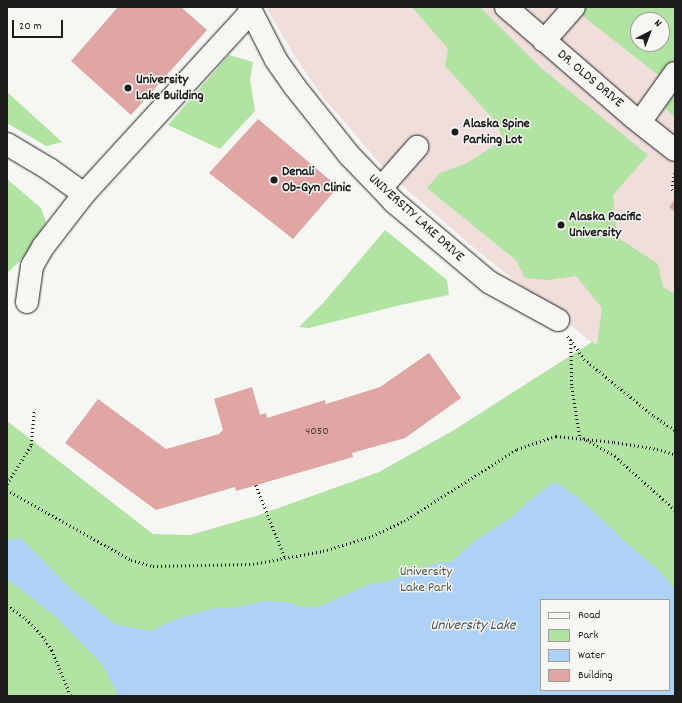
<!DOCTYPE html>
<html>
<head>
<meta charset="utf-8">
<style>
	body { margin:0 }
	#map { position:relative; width:682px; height:703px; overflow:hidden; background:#f6f6f2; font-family:Dekko,sans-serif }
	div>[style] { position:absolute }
	.built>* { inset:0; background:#efdeda }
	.green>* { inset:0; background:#b1e3a3 }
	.water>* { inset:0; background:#aed1f6 }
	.building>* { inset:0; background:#e0a6a3 }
	.path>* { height:2.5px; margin-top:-1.25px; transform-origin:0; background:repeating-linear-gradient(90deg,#1c1c1c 0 1px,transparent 0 4px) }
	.roads { filter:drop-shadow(0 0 1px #1c1c1c) drop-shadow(0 0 1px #1c1c1c) }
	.minor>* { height:22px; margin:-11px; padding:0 11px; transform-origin:11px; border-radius:11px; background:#f6f6f2 }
	.dots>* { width:11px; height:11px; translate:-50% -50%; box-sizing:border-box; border:2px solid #f6f6f2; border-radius:50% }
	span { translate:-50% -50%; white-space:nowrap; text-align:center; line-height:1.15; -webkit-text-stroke:3px #f6f6f2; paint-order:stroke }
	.number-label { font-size:12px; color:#4d3e3e }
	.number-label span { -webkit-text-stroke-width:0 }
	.street-label { font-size:14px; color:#1c1c1c }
	.poi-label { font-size:14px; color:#1c1c1c; font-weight:700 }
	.left { translate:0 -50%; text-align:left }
	.park-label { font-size:14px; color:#495844 }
	.water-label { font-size:15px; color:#48525d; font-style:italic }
	.frame { position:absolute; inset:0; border:8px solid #1c1c1c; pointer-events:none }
	.legend { position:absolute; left:540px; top:599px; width:130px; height:92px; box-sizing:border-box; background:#f6f6f2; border:1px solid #9f9f9c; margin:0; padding:5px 7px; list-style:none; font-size:12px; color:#1c1c1c }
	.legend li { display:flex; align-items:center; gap:8px; height:20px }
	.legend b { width:20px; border:1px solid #9f9f9c }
	.north { position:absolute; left:630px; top:12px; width:40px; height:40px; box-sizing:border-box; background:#f6f6f2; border:1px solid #9f9f9c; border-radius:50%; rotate:42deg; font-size:11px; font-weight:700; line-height:16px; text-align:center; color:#1c1c1c }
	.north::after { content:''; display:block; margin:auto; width:14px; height:18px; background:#1c1c1c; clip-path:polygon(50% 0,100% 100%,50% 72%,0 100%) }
	.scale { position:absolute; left:12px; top:20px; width:51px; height:18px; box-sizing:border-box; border:2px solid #1c1c1c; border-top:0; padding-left:5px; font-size:12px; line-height:14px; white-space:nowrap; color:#1c1c1c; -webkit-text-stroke:3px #f6f6f2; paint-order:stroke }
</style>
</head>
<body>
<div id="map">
	<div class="built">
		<i style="clip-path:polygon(evenodd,266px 7px,675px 7px,675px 409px,468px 243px,388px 173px,322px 96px,294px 55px,266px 7px,638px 20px,662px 20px,662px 44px,638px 44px,638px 20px)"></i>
	</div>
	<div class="green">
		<i style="clip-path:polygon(evenodd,412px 7px,480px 7px,540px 67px,648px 155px,613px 195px,617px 237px,658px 264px,663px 287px,675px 294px,675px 696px,7px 696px,7px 421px,153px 534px,190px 535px,256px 516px,379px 472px,454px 430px,592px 342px,597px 345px,602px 308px,576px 276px,548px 280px,525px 278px,516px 260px,427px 188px,440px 173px,467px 163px,503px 140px,496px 122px,445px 66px,448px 49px,412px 7px,541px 600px,669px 600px,669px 690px,541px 690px,541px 600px)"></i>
		<i style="clip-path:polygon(evenodd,584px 7px,675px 7px,675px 64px,663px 77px,658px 75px,583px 16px,581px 13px,584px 7px,638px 20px,662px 20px,662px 44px,638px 44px,638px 20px)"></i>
		<i style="clip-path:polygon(229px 55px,253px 62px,250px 79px,255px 111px,220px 149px,168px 125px)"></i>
		<i style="clip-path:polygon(675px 88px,675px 117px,665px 108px,666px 102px)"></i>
		<i style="clip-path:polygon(7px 92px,62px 142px,46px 146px,7px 123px)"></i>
		<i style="clip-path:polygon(7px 179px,41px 208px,46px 222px,25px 256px,7px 273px)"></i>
		<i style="clip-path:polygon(385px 230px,447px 280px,449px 295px,405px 304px,309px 328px,299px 327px,325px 301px)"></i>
	</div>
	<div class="water">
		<i style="clip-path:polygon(evenodd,557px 483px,579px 498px,629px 545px,662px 573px,675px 590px,675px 696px,118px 696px,103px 665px,55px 616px,7px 579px,7px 540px,21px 538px,69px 587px,115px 624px,151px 631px,176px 619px,214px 608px,232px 608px,265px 601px,286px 602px,302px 607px,318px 607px,367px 585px,389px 581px,437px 563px,451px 562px,477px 539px,511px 518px,529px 501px,550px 485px,557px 483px,541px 600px,669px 600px,669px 690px,541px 690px,541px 600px)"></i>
	</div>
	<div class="building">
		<i style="clip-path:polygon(118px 7px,181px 7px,207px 30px,131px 115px,71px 61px)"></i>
		<i style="clip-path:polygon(258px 119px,338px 187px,293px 239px,209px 173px)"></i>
		<i style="clip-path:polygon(675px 199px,675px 212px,669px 207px)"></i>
		<i style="clip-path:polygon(429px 353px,461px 398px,405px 438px,352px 453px,353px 457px,236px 491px,235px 487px,156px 510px,65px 443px,98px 399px,166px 449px,219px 434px,223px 430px,214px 399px,252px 387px,260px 415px,266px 413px,267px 418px,325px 400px,326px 404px,380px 387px)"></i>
	</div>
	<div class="path">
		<i style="left:675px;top:173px;width:16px;rotate:101deg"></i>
		<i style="left:672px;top:189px;width:4px;rotate:45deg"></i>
		<i style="left:568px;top:336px;width:28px;rotate:55deg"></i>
		<i style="left:584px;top:359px;width:90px;rotate:39.2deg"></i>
		<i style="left:654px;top:416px;width:25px;rotate:34deg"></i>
		<i style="left:571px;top:340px;width:47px;rotate:88.8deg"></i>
		<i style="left:572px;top:387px;width:51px;rotate:80.9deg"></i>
		<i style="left:583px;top:438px;width:37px;rotate:29deg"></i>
		<i style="left:615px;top:456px;width:81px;rotate:42deg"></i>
		<i style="left:7px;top:484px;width:46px;rotate:-58.4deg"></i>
		<i style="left:31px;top:445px;width:36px;rotate:-85deg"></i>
		<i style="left:256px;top:485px;width:79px;rotate:68.3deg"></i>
		<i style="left:7px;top:490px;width:142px;rotate:29.4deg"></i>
		<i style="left:131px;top:560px;width:23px;rotate:15deg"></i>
		<i style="left:153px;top:566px;width:100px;rotate:-1.1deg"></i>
		<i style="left:253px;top:564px;width:71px;rotate:-10.5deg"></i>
		<i style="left:323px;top:551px;width:51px;rotate:-17deg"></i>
		<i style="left:372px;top:536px;width:35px;rotate:-25deg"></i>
		<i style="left:404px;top:521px;width:134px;rotate:-32.5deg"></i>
		<i style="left:517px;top:449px;width:41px;rotate:-18.4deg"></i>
		<i style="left:556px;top:436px;width:58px;rotate:5.9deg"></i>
		<i style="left:614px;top:442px;width:44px;rotate:9.2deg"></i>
		<i style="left:657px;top:449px;width:19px;rotate:16deg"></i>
		<i style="left:7px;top:605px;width:24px;rotate:36deg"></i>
		<i style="left:26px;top:619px;width:20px;rotate:45deg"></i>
		<i style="left:40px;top:633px;width:21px;rotate:55deg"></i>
		<i style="left:52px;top:650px;width:50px;rotate:67.6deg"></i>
	</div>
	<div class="roads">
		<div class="minor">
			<i style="left:249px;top:7px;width:59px;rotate:63deg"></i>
			<i style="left:276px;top:60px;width:33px;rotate:55deg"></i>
			<i style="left:295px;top:87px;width:87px;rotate:51.5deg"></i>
			<i style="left:349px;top:155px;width:46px;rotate:45.9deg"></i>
			<i style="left:381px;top:188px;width:19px;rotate:47deg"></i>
			<i style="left:394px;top:202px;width:124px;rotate:40.1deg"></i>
			<i style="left:489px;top:282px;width:79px;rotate:28.8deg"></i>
			<i style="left:506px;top:7px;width:168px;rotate:40.9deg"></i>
			<i style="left:633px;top:117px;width:53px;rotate:38.2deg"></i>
			<i style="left:544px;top:41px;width:45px;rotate:-48.6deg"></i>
			<i style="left:640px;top:122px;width:60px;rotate:-54.5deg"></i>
			<i style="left:7px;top:144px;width:49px;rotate:30.8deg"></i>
			<i style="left:49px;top:169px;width:43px;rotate:35.5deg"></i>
			<i style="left:381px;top:188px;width:55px;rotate:-48.7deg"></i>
			<i style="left:27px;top:302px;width:36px;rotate:-82deg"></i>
			<i style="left:32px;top:266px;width:22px;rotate:-60deg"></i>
			<i style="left:43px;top:247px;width:67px;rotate:-52.3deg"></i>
			<i style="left:84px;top:194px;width:247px;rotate:-47.5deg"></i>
		</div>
	</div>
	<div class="dots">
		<i style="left:128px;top:88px;background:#1c1c1c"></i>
		<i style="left:455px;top:132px;background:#1c1c1c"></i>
		<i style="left:274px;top:180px;background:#1c1c1c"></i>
		<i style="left:561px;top:225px;background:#1c1c1c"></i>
	</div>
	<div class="number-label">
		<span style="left:317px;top:432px">4050</span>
	</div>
	<div class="street-label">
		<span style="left:590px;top:79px;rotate:40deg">DR. OLDS DRIVE</span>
		<span style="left:416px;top:218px;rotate:42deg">UNIVERSITY LAKE DRIVE</span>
	</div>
	<div class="poi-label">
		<span class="left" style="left:136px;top:88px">University<br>Lake Building</span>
		<span class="left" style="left:463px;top:132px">Alaska Spine<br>Parking Lot</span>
		<span class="left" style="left:282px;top:180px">Denali<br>Ob-Gyn Clinic</span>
		<span class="left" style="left:569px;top:225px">Alaska Pacific<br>University</span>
	</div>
	<div class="park-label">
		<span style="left:426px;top:580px">University<br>Lake Park</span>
	</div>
	<div class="water-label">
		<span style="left:473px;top:627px">University Lake</span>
	</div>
	<div class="frame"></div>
	<ul class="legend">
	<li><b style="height:5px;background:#f6f6f2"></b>Road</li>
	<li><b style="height:11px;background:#b1e3a3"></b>Park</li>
	<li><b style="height:11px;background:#aed1f6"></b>Water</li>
	<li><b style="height:11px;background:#e0a6a3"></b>Building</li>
	</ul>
	<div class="north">N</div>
	<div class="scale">20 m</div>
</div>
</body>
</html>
